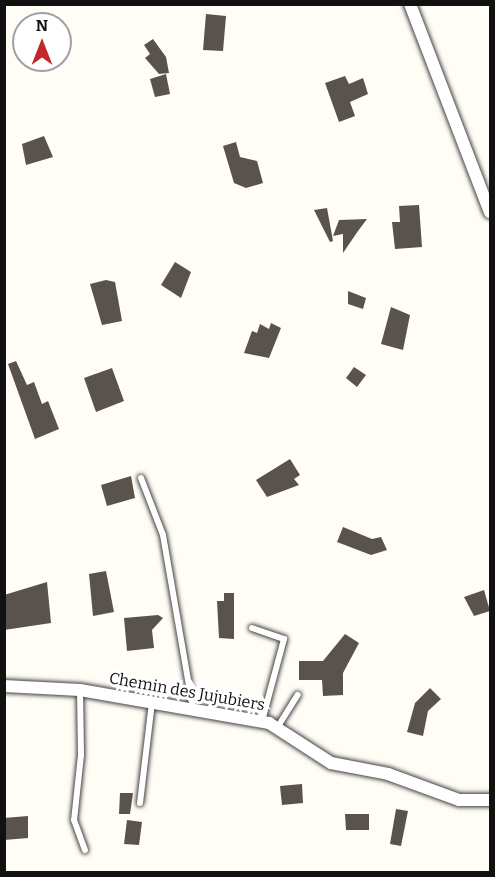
<!DOCTYPE html>
<html>
<head>
<meta charset="utf-8">
<style>
	body { margin:0 }
	#map { position:relative; width:495px; height:877px; overflow:hidden; background:#fffdf5; font-family:Bitter,serif }
	div>[style] { position:absolute }
	.building>* { inset:0; background:#5a524d }
	.roads { filter:drop-shadow(0 0 2px #444) drop-shadow(0 0 2px #444) }
	.service>* { height:6px; margin:-3px; padding:0 3px; transform-origin:3px; border-radius:3px; background:#fff }
	.minor>* { height:12px; margin:-6px; padding:0 6px; transform-origin:6px; border-radius:6px; background:#fff }
	span { translate:-50% -50%; white-space:nowrap; text-align:center; line-height:1.15; -webkit-text-stroke:6px #fff; paint-order:stroke }
	.street-label { font-size:16px; color:#111 }
	.frame { position:absolute; inset:0; border:6px solid #111; pointer-events:none }
	.north { position:absolute; left:12px; top:12px; width:60px; height:60px; box-sizing:border-box; background:#fff; border:2px solid #a0a0a0; border-radius:50%; rotate:0deg; font-size:16px; font-weight:700; line-height:24px; text-align:center; color:#111 }
	.north::after { content:''; display:block; margin:auto; width:21px; height:27px; background:#c4262e; clip-path:polygon(50% 0,100% 100%,50% 72%,0 100%) }
</style>
</head>
<body>
<div id="map">
	<div class="building">
		<i style="clip-path:polygon(206px 14px,226px 16px,223px 51px,203px 50px)"></i>
		<i style="clip-path:polygon(153px 39px,166px 57px,169px 73px,159px 74px,145px 58px,150px 54px,144px 45px)"></i>
		<i style="clip-path:polygon(166px 74px,170px 94px,155px 97px,150px 79px)"></i>
		<i style="clip-path:polygon(345px 76px,349px 84px,363px 78px,368px 94px,350px 102px,355px 116px,339px 122px,325px 83px)"></i>
		<i style="clip-path:polygon(44px 136px,53px 157px,26px 165px,22px 144px)"></i>
		<i style="clip-path:polygon(236px 142px,240px 157px,257px 161px,263px 183px,246px 188px,234px 183px,223px 146px)"></i>
		<i style="clip-path:polygon(419px 205px,422px 247px,395px 249px,392px 222px,400px 222px,399px 206px)"></i>
		<i style="clip-path:polygon(327px 208px,333px 241px,330px 242px,314px 210px)"></i>
		<i style="clip-path:polygon(367px 219px,358px 231px,343px 253px,343px 234px,333px 236px,339px 220px)"></i>
		<i style="clip-path:polygon(175px 262px,191px 272px,181px 298px,161px 285px)"></i>
		<i style="clip-path:polygon(106px 280px,115px 282px,122px 321px,102px 325px,90px 284px)"></i>
		<i style="clip-path:polygon(348px 291px,366px 298px,363px 309px,348px 304px)"></i>
		<i style="clip-path:polygon(391px 307px,410px 315px,403px 350px,381px 344px)"></i>
		<i style="clip-path:polygon(271px 323px,281px 328px,269px 358px,244px 353px,252px 331px,257px 333px,260px 324px,269px 329px)"></i>
		<i style="clip-path:polygon(16px 361px,27px 385px,34px 382px,42px 404px,48px 401px,59px 429px,35px 439px,8px 364px)"></i>
		<i style="clip-path:polygon(354px 367px,366px 375px,357px 387px,346px 378px)"></i>
		<i style="clip-path:polygon(112px 368px,124px 401px,96px 412px,84px 378px)"></i>
		<i style="clip-path:polygon(290px 459px,300px 475px,294px 479px,299px 485px,267px 497px,256px 480px)"></i>
		<i style="clip-path:polygon(131px 476px,135px 498px,107px 506px,101px 485px)"></i>
		<i style="clip-path:polygon(343px 527px,372px 539px,381px 537px,387px 550px,371px 555px,337px 542px)"></i>
		<i style="clip-path:polygon(106px 571px,114px 612px,93px 616px,89px 574px)"></i>
		<i style="clip-path:polygon(47px 582px,51px 623px,4px 630px,4px 595px)"></i>
		<i style="clip-path:polygon(484px 590px,490px 611px,474px 616px,464px 597px)"></i>
		<i style="clip-path:polygon(224px 593px,234px 593px,234px 639px,219px 638px,217px 601px,224px 601px)"></i>
		<i style="clip-path:polygon(158px 615px,163px 618px,152px 630px,154px 648px,127px 651px,124px 618px)"></i>
		<i style="clip-path:polygon(345px 634px,359px 643px,343px 673px,343px 695px,323px 696px,322px 680px,299px 680px,299px 661px,323px 661px)"></i>
		<i style="clip-path:polygon(430px 688px,441px 699px,428px 711px,423px 736px,407px 732px,415px 703px)"></i>
		<i style="clip-path:polygon(302px 784px,303px 803px,282px 805px,280px 786px)"></i>
		<i style="clip-path:polygon(120px 793px,133px 793px,130px 814px,119px 814px)"></i>
		<i style="clip-path:polygon(396px 809px,408px 811px,401px 846px,390px 844px)"></i>
		<i style="clip-path:polygon(345px 814px,369px 814px,369px 830px,346px 830px)"></i>
		<i style="clip-path:polygon(28px 816px,28px 838px,4px 840px,4px 818px)"></i>
		<i style="clip-path:polygon(127px 820px,142px 822px,139px 845px,124px 844px)"></i>
	</div>
	<div class="roads">
		<div class="service">
			<i style="left:141px;top:478px;width:61px;rotate:68.9deg"></i>
			<i style="left:163px;top:535px;width:177px;rotate:80.2deg"></i>
			<i style="left:252px;top:628px;width:34px;rotate:19deg"></i>
			<i style="left:284px;top:639px;width:85px;rotate:105deg"></i>
			<i style="left:80px;top:690px;width:65px;rotate:89.1deg"></i>
			<i style="left:81px;top:755px;width:65px;rotate:96.1deg"></i>
			<i style="left:74px;top:820px;width:32px;rotate:70deg"></i>
			<i style="left:277px;top:728px;width:39px;rotate:-58deg"></i>
			<i style="left:140px;top:803px;width:102px;rotate:-83.2deg"></i>
		</div>
		<div class="minor">
			<i style="left:410px;top:4px;width:223px;rotate:69deg"></i>
			<i style="left:4px;top:686px;width:76px;rotate:3deg"></i>
			<i style="left:80px;top:690px;width:192px;rotate:9.9deg"></i>
			<i style="left:269px;top:723px;width:74px;rotate:32.8deg"></i>
			<i style="left:331px;top:763px;width:58px;rotate:10.9deg"></i>
			<i style="left:388px;top:774px;width:76px;rotate:20.1deg"></i>
			<i style="left:459px;top:800px;width:31px"></i>
		</div>
	</div>
	<div class="street-label">
		<span style="left:187px;top:692px;rotate:10deg">Chemin des Jujubiers</span>
	</div>
	<div class="frame"></div>
	<div class="north">N</div>
</div>
</body>
</html>
